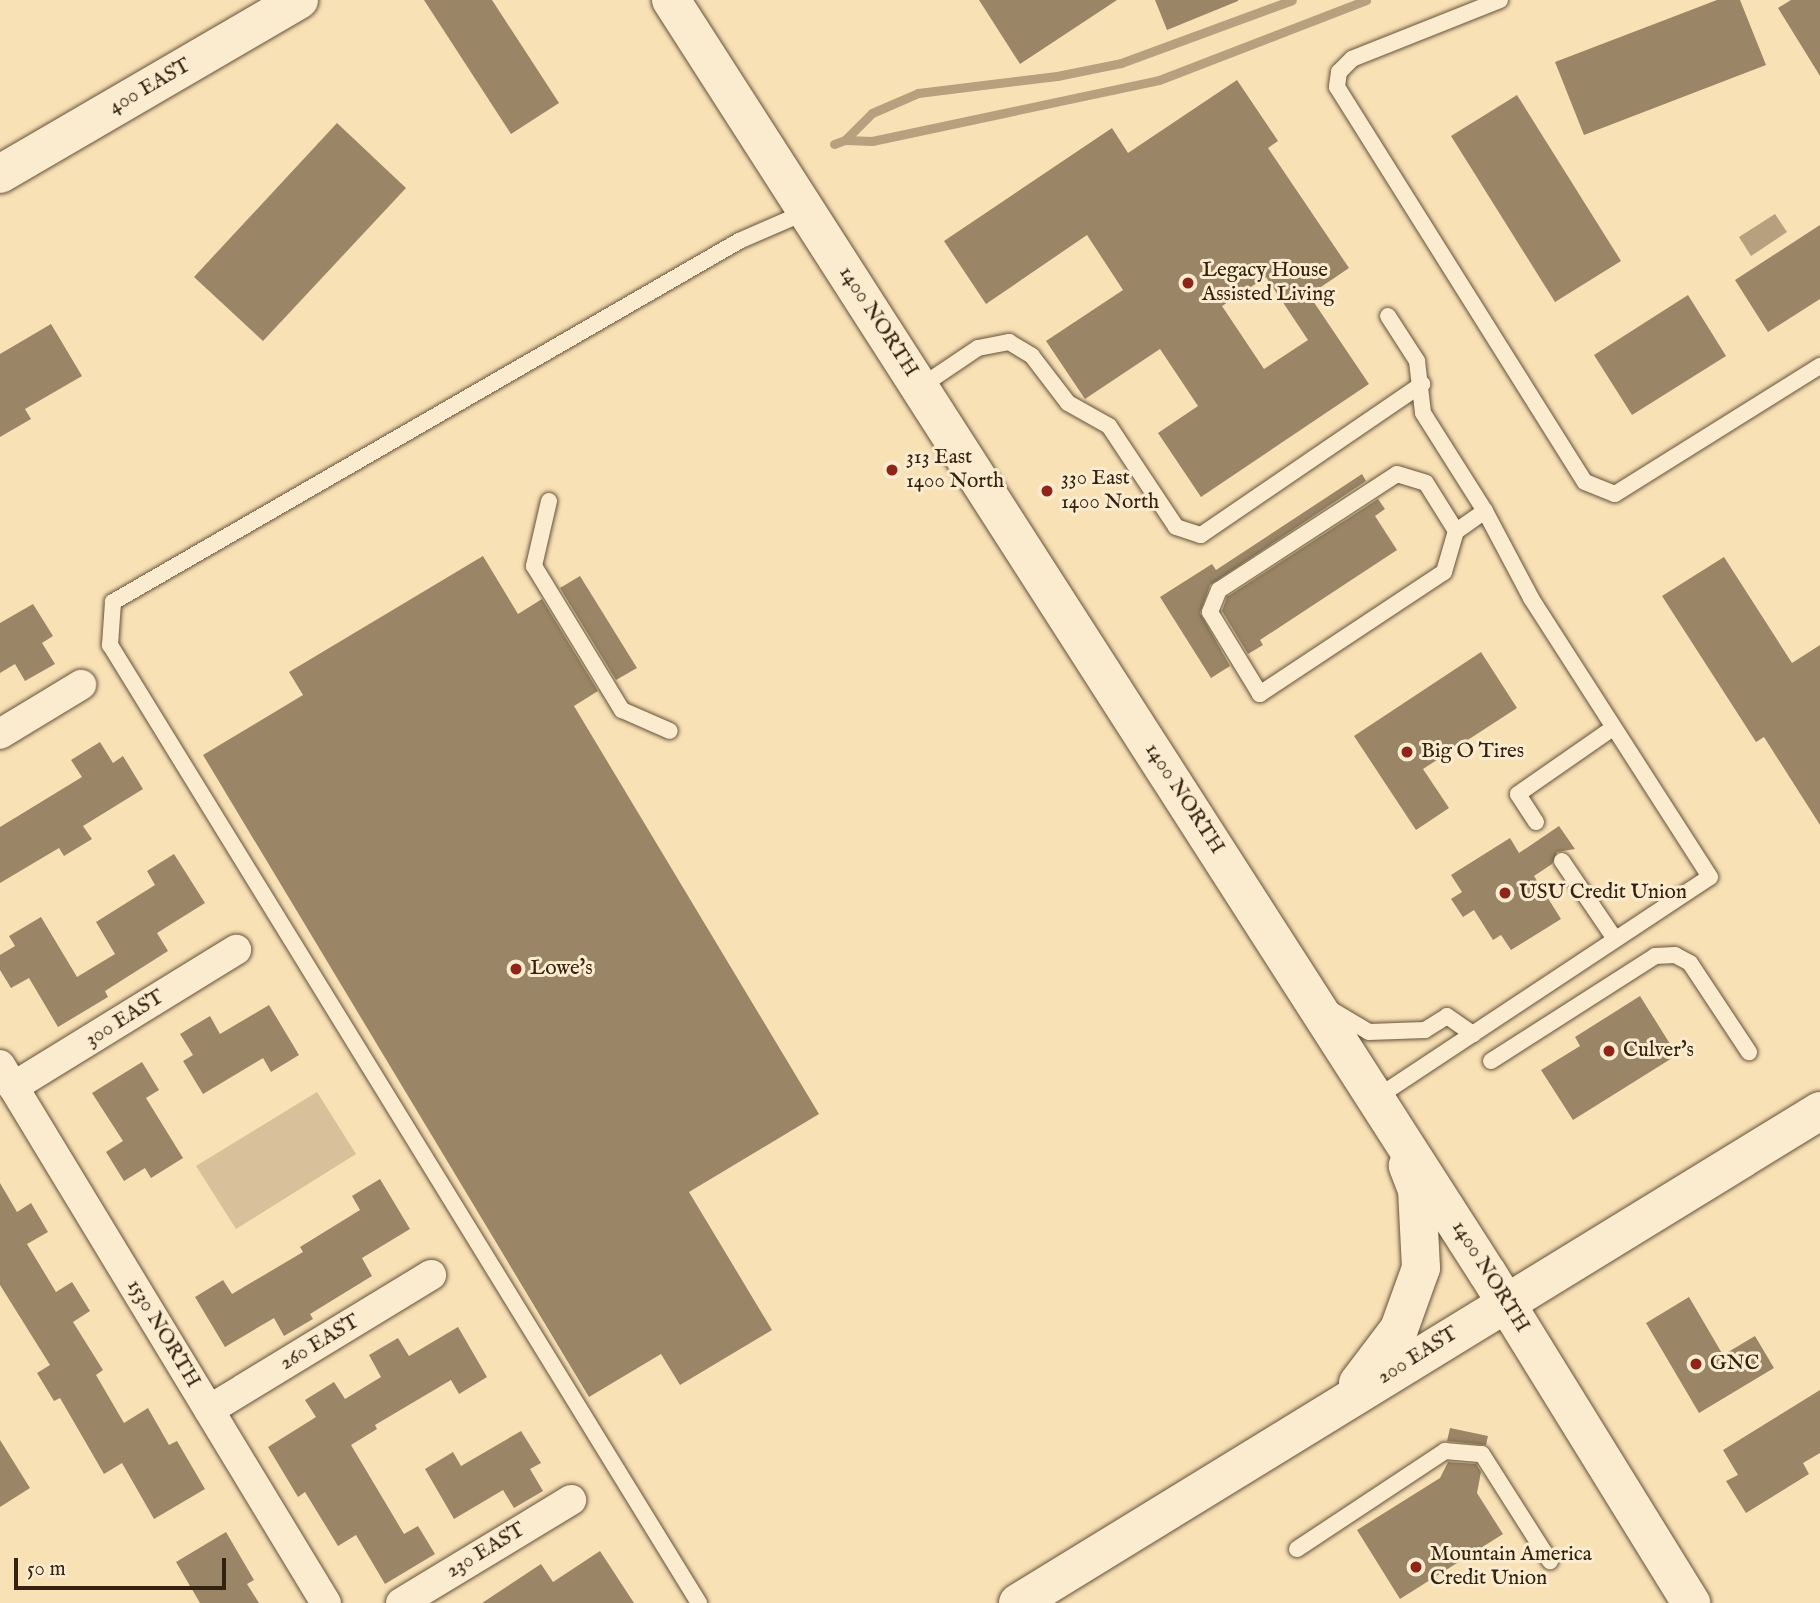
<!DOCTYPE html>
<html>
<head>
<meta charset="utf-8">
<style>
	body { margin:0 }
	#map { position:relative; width:1820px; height:1603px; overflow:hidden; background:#f9e1b6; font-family:"IM FELL English",serif }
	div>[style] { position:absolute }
	.green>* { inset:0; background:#d8c19a }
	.water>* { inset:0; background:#b6a07e }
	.stream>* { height:9px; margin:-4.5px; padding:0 4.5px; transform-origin:4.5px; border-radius:4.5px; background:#b6a07e }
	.building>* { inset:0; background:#9a8566 }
	.roads { filter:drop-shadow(0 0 2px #65523a) drop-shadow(0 0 2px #65523a) }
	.lane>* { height:16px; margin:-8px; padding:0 8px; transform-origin:8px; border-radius:8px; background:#fbecd0 }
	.street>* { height:30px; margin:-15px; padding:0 15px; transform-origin:15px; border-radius:15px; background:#fbecd0 }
	.secondary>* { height:38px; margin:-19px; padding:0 19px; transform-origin:19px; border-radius:19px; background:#fbecd0 }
	.dots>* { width:19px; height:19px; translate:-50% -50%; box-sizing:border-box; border:4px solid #fbecd0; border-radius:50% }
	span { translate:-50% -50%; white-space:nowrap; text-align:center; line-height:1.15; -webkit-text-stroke:6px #fbecd0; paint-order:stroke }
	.street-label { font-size:21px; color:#342210 }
	.poi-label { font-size:21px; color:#342210 }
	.left { translate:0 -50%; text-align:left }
	.scale { position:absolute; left:14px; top:1558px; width:212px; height:32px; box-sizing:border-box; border:4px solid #342210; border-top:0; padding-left:9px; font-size:21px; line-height:24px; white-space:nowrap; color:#342210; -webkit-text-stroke:5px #fbecd0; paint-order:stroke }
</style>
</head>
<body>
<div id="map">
	<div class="green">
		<i style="clip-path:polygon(317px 1092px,356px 1154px,236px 1229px,196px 1166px)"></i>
	</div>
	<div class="water">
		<i style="clip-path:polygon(1775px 214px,1787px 232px,1751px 256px,1739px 237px)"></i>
	</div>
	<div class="stream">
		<i style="left:845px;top:140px;width:38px;rotate:-45deg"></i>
		<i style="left:872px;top:113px;width:50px;rotate:-23.5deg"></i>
		<i style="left:918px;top:93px;width:140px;rotate:-7deg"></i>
		<i style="left:1057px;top:76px;width:65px;rotate:-11.5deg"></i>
		<i style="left:1121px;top:63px;width:182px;rotate:-20.2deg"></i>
		<i style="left:834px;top:144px;width:12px;rotate:-20deg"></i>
		<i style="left:845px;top:140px;width:27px;rotate:2deg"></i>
		<i style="left:872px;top:141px;width:293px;rotate:-12deg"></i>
		<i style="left:1159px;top:80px;width:222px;rotate:-21.1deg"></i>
	</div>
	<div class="building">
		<i style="clip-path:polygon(424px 0,492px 0,559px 103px,511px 134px)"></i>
		<i style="clip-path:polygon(979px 0,1117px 0,1020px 64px)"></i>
		<i style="clip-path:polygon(1155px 0,1238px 0,1238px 1px,1167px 30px)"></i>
		<i style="clip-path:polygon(1717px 0,1740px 0,1766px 65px,1584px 135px,1555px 62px)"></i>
		<i style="clip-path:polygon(1791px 0,1820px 0,1820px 76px,1778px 8px)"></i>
		<i style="clip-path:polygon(evenodd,1237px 80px,1278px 141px,1268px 148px,1349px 268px,1309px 295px,1369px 384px,1201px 497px,1158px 433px,1198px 406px,1160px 349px,1085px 399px,1046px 341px,1123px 290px,1087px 235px,986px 304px,944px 241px,1112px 128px,1128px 153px,1237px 80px,1266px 277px,1308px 340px,1264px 369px,1222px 306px,1266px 277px)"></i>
		<i style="clip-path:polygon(1517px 95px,1621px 261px,1555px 302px,1451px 136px)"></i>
		<i style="clip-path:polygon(337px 123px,406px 188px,263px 341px,194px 277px)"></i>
		<i style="clip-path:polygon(1820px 225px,1820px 299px,1768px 332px,1735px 280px)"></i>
		<i style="clip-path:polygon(1688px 295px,1726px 356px,1632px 415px,1594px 355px)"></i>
		<i style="clip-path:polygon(51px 324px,82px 376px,25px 409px,31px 419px,0 437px,0 354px)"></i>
		<i style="clip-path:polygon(1362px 474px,1366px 481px,1210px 585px,1200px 613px,1230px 666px,1211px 678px,1160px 597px,1212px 564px,1216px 570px)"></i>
		<i style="clip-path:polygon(1378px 499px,1385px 509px,1375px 516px,1397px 550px,1260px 640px,1263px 645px,1248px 654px,1222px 611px,1227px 597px)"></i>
		<i style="clip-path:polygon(483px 556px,518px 614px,542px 599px,598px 691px,574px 706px,819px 1114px,689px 1192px,772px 1330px,680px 1385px,661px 1354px,589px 1397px,203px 755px,303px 695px,289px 672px)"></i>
		<i style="clip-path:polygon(1724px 557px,1792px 663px,1820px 645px,1820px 825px,1764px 737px,1756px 742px,1662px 596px)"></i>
		<i style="clip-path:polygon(580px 576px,637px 668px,616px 680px,560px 588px)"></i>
		<i style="clip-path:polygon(33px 604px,53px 636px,42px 643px,55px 664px,25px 681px,15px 664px,0 673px,0 623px)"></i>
		<i style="clip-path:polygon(1481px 652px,1517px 708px,1423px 769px,1449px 808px,1416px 830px,1354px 736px)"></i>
		<i style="clip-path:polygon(100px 742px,113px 763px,123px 756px,143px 789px,83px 826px,92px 839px,64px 856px,59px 848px,0 883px,0 827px,82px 777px,71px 760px)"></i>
		<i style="clip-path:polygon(1559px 826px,1575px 849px,1557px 852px,1552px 864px,1534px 876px,1561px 919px,1511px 950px,1501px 935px,1493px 940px,1474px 910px,1463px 917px,1451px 899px,1462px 892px,1451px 875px,1510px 838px,1519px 853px)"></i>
		<i style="clip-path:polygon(174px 854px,205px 903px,157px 933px,168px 951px,105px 991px,108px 997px,58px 1027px,29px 978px,11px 988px,0 970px,0 955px,15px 946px,9px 936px,41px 917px,77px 977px,115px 954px,96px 922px,155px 885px,147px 871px)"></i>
		<i style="clip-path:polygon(1640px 996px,1677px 1055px,1573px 1120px,1541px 1070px,1580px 1046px,1575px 1037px)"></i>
		<i style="clip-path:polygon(269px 1005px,299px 1055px,271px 1072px,263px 1058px,203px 1094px,183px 1061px,193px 1055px,180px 1034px,210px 1016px,220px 1034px)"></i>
		<i style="clip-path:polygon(142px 1062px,159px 1090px,146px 1098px,183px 1158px,151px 1178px,145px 1168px,124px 1181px,106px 1152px,123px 1141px,92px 1093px)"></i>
		<i style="clip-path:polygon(380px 1179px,410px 1229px,362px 1258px,372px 1276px,310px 1314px,313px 1319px,284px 1336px,274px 1318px,225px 1347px,195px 1297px,223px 1280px,232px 1294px,303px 1252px,300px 1247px,360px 1210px,352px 1196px)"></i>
		<i style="clip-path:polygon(0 1183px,17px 1212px,31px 1203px,48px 1232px,27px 1244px,56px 1292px,72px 1282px,90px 1311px,73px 1322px,103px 1370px,96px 1375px,124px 1423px,148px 1408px,169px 1445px,177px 1441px,205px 1489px,154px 1519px,122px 1463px,104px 1474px,60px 1398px,54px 1401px,37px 1373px,50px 1365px,0 1285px)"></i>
		<i style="clip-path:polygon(1689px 1297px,1723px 1355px,1755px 1336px,1774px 1368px,1699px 1413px,1646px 1323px)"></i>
		<i style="clip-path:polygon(458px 1327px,487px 1377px,459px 1394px,451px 1380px,375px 1425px,377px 1429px,351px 1445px,404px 1534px,418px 1526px,435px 1554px,385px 1584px,356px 1535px,338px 1546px,305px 1492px,298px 1497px,268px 1447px,316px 1417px,305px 1400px,334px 1382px,345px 1399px,381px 1377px,369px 1355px,398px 1338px,409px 1356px)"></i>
		<i style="clip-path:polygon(1820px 1390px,1820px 1453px,1803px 1463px,1809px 1474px,1746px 1513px,1726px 1481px,1738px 1475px,1723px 1450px)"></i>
		<i style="clip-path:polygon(1450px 1428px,1488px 1436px,1486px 1445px,1447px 1441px)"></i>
		<i style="clip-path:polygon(521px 1431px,541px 1463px,530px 1469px,543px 1491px,514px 1508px,503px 1490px,454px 1519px,425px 1469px,453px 1452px,461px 1466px)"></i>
		<i style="clip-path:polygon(0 1440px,30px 1488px,0 1507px)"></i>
		<i style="clip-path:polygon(1448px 1462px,1476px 1464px,1481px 1472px,1477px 1493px,1503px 1534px,1400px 1599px,1357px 1530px,1440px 1478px)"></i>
		<i style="clip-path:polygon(226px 1532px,254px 1580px,247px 1584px,259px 1603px,200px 1603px,176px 1562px)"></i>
		<i style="clip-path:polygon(600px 1551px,634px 1603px,482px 1603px,541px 1564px,553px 1582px)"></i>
	</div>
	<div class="roads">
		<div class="lane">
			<i style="left:1500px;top:0;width:159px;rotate:158.3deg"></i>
			<i style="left:1352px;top:59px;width:18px;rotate:135deg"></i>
			<i style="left:1339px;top:72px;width:15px;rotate:98deg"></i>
			<i style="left:1337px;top:87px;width:466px;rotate:57.9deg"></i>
			<i style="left:1585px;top:482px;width:32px;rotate:22deg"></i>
			<i style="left:1615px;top:494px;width:242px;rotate:-32deg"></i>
			<i style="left:1388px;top:316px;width:54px;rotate:57.2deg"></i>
			<i style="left:1417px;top:361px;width:52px;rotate:83.4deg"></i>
			<i style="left:1423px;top:413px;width:116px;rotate:57.7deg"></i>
			<i style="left:1485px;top:511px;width:35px;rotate:145deg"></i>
			<i style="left:920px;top:387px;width:70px;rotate:-33.9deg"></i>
			<i style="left:978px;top:348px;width:32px;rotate:-11deg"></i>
			<i style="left:1009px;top:342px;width:27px;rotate:31deg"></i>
			<i style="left:1032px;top:356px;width:59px;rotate:52.5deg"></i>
			<i style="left:1068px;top:403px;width:47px;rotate:29.3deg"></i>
			<i style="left:1109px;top:426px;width:121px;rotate:56.4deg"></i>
			<i style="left:1176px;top:527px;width:26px;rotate:18deg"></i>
			<i style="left:1201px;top:535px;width:268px;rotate:-34.3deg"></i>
			<i style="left:1397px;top:474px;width:30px;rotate:17deg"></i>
			<i style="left:1426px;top:483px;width:57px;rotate:58deg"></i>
			<i style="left:1456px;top:531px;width:43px;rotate:106.3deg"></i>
			<i style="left:1444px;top:572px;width:221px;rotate:146.5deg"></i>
			<i style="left:1260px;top:694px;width:96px;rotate:-121.4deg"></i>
			<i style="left:1210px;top:612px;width:24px;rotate:-68deg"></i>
			<i style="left:1219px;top:590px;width:212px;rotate:-33.1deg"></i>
			<i style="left:549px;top:501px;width:67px;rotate:103deg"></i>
			<i style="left:534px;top:566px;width:169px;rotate:58.6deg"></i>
			<i style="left:622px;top:710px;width:52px;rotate:23.6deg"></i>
			<i style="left:1536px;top:822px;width:33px;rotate:-123deg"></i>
			<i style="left:1518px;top:794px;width:116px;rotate:-34.8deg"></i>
			<i style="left:1562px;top:861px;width:94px;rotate:55.8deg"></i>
			<i style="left:1330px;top:1009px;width:45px;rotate:30.5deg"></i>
			<i style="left:1369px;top:1032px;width:56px;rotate:-2deg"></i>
			<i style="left:1425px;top:1030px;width:26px;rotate:-32deg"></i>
			<i style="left:1447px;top:1016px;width:32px;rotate:35deg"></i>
			<i style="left:1491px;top:1061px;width:195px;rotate:-32.6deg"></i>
			<i style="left:1655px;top:956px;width:20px;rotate:-3deg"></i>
			<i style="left:1675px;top:955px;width:17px;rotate:28deg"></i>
			<i style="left:1690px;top:963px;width:107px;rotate:56.5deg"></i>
			<i style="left:1376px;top:1098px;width:400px;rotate:-33.5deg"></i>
			<i style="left:1710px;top:877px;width:331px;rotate:-122.7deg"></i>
			<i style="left:1531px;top:598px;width:98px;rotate:-117.9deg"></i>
			<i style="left:1297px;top:1549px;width:178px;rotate:-33.5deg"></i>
			<i style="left:1445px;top:1451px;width:37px;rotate:5deg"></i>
			<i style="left:1482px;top:1454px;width:127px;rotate:57.6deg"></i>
			<i style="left:699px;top:1603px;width:1125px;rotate:-121.58deg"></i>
			<i style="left:110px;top:645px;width:43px;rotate:-86deg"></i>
			<i style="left:113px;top:602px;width:723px;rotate:-29.97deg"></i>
			<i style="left:739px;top:241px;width:75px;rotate:-23.5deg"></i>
		</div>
		<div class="street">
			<i style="left:0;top:734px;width:95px;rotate:-31.2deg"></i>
			<i style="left:0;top:1065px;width:629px;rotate:58.79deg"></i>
			<i style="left:13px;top:1087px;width:262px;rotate:-31.6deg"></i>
			<i style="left:209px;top:1410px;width:260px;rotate:-31.3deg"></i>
			<i style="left:401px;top:1603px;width:199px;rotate:-31.2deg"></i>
		</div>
		<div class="secondary">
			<i style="left:671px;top:0;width:1513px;rotate:57.33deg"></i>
			<i style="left:1488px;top:1274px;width:387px;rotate:58.3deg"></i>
			<i style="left:0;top:174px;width:346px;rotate:-30.2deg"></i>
			<i style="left:1358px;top:1383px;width:68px;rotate:-52.8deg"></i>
			<i style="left:1399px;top:1329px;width:65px;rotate:-70.2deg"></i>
			<i style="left:1421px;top:1268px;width:78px;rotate:-92.9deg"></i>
			<i style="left:1417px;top:1190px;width:26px;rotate:-111deg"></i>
			<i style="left:1018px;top:1603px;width:941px;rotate:-31.53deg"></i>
		</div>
	</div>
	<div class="dots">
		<i style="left:1188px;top:283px;background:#8f2418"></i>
		<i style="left:892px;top:470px;background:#8f2418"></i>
		<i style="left:1047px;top:491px;background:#8f2418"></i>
		<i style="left:1407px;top:752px;background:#8f2418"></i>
		<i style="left:1505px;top:893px;background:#8f2418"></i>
		<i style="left:516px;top:969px;background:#8f2418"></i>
		<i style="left:1609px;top:1051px;background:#8f2418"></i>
		<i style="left:1696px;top:1364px;background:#8f2418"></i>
		<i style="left:1416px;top:1567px;background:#8f2418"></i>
	</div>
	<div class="street-label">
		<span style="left:150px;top:87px;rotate:-30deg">400 EAST</span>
		<span style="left:878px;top:322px;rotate:57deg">1400 NORTH</span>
		<span style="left:1184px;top:799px;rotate:57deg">1400 NORTH</span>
		<span style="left:125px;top:1019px;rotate:-32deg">300 EAST</span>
		<span style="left:1490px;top:1277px;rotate:58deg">1400 NORTH</span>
		<span style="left:163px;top:1334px;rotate:59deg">1530 NORTH</span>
		<span style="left:320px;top:1343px;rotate:-31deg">260 EAST</span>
		<span style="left:1418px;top:1356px;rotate:-32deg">200 EAST</span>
		<span style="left:486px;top:1551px;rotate:-31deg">230 EAST</span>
	</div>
	<div class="poi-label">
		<span class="left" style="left:1202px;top:283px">Legacy House<br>Assisted Living</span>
		<span class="left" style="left:906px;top:470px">313 East<br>1400 North</span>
		<span class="left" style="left:1061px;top:491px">330 East<br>1400 North</span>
		<span class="left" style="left:1421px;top:752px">Big O Tires</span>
		<span class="left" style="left:1519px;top:893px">USU Credit Union</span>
		<span class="left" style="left:530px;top:969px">Lowe's</span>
		<span class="left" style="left:1623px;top:1051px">Culver's</span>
		<span class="left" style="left:1710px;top:1364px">GNC</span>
		<span class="left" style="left:1430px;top:1567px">Mountain America<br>Credit Union</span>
	</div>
	<div class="scale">50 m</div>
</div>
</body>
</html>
